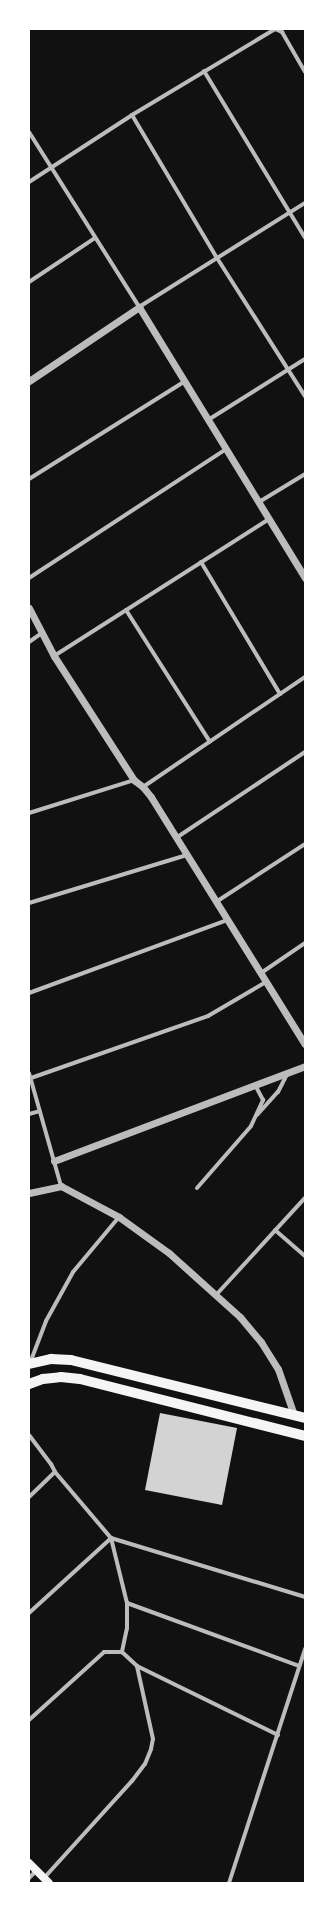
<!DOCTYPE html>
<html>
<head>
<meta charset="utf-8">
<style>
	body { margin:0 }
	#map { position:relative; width:334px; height:1912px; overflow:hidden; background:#111; font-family:Rubik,sans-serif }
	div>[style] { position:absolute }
	.building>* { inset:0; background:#d3d3d3 }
	.minor>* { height:4px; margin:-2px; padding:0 2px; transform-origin:2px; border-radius:2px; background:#bcbcbc }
	.tertiary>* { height:7px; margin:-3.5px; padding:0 3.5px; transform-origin:3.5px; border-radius:3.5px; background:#bcbcbc }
	.secondary>* { height:8px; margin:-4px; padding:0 4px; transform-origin:4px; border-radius:4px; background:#f5f5f5 }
	.trunk>* { height:10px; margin:-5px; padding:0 5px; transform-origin:5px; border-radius:5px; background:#f5f5f5 }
	span { translate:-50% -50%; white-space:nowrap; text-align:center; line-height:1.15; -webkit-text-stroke:3px #fff; paint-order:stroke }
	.frame { position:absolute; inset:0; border:30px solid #fff; pointer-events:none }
</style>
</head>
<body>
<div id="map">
	<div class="building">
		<i style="clip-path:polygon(160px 1413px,237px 1428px,222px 1505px,145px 1490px)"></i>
	</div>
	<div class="minor">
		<i style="left:204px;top:71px;width:195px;rotate:58.8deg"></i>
		<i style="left:132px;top:115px;width:166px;rotate:59.3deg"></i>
		<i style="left:217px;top:258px;width:164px;rotate:57.5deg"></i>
		<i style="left:29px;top:132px;width:207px;rotate:57.8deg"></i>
		<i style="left:139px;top:307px;width:196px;rotate:-32.1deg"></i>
		<i style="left:29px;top:182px;width:123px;rotate:-33deg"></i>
		<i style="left:132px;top:115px;width:167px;rotate:-31deg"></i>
		<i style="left:275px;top:29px;width:8px;rotate:23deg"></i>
		<i style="left:282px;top:32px;width:46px;rotate:60.1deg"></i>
		<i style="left:29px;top:282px;width:79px;rotate:-33.7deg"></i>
		<i style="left:208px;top:420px;width:115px;rotate:-32.2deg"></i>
		<i style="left:29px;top:479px;width:184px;rotate:-32.1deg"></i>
		<i style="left:259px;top:502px;width:54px;rotate:-31.3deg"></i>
		<i style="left:201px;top:562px;width:154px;rotate:59.1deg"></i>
		<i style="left:29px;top:578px;width:235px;rotate:-33.2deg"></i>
		<i style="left:126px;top:610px;width:156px;rotate:57.5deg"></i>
		<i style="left:29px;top:642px;width:16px;rotate:-35deg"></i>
		<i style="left:54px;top:656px;width:255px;rotate:-32.5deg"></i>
		<i style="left:143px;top:787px;width:196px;rotate:-34.2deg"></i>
		<i style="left:29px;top:813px;width:110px;rotate:-17.4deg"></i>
		<i style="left:176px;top:838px;width:155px;rotate:-33.7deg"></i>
		<i style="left:216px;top:902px;width:106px;rotate:-33.1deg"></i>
		<i style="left:29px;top:903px;width:165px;rotate:-16.9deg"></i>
		<i style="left:261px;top:973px;width:53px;rotate:-34.3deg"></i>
		<i style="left:29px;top:993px;width:211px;rotate:-20.2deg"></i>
		<i style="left:29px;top:1073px;width:117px;rotate:74.2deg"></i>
		<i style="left:31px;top:1078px;width:188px;rotate:-19.3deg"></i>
		<i style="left:208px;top:1016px;width:67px;rotate:-30.4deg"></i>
		<i style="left:29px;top:1114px;width:11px;rotate:-15deg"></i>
		<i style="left:257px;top:1115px;width:31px;rotate:-48deg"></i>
		<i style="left:278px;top:1092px;width:22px;rotate:-63deg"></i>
		<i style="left:197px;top:1188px;width:82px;rotate:-48.9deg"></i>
		<i style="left:251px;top:1126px;width:29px;rotate:-65deg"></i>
		<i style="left:263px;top:1100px;width:17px;rotate:-118deg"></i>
		<i style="left:275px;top:1230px;width:40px;rotate:41deg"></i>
		<i style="left:216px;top:1295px;width:132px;rotate:-47.5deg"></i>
		<i style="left:30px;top:1363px;width:45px;rotate:-69.1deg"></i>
		<i style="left:46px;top:1321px;width:56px;rotate:-61.1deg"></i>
		<i style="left:73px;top:1272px;width:72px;rotate:-50.1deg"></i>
		<i style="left:29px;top:1435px;width:36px;rotate:53deg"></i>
		<i style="left:51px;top:1464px;width:9px;rotate:63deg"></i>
		<i style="left:55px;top:1472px;width:87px;rotate:49.7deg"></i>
		<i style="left:111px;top:1538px;width:67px;rotate:76.2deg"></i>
		<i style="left:127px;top:1603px;width:25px;rotate:90deg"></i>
		<i style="left:127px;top:1628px;width:25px;rotate:102deg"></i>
		<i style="left:29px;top:1497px;width:36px;rotate:-44deg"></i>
		<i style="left:127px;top:1603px;width:183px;rotate:20.1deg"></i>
		<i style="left:29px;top:1613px;width:111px;rotate:-42.4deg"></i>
		<i style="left:111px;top:1538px;width:203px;rotate:16.9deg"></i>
		<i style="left:29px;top:1720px;width:101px;rotate:-42.2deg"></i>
		<i style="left:104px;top:1652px;width:18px"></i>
		<i style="left:122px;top:1652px;width:21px;rotate:43deg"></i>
		<i style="left:137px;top:1666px;width:157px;rotate:26.1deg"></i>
		<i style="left:29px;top:1878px;width:11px;rotate:-45deg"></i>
		<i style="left:44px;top:1878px;width:131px;rotate:-47.8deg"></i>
		<i style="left:132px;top:1781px;width:21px;rotate:-53deg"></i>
		<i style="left:145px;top:1764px;width:16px;rotate:-68deg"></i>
		<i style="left:151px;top:1749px;width:10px;rotate:-79deg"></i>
		<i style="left:153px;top:1739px;width:75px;rotate:-102.4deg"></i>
		<i style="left:229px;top:1883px;width:246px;rotate:-72deg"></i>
	</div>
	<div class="tertiary">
		<i style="left:29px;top:381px;width:133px;rotate:-33.9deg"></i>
		<i style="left:139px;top:307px;width:318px;rotate:58.5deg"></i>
		<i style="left:29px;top:608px;width:54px;rotate:62.5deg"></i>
		<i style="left:54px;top:656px;width:148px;rotate:57.2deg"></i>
		<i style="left:134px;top:780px;width:11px;rotate:38deg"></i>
		<i style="left:143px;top:787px;width:13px;rotate:51deg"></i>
		<i style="left:151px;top:797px;width:291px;rotate:58.1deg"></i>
		<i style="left:54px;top:1161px;width:268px;rotate:-20.7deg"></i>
		<i style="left:29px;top:1193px;width:33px;rotate:-12deg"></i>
		<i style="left:61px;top:1186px;width:66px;rotate:28.1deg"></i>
		<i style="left:119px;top:1217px;width:62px;rotate:35.8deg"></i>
		<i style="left:169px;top:1253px;width:96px;rotate:42deg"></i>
		<i style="left:240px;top:1317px;width:33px;rotate:50deg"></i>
		<i style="left:261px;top:1342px;width:32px;rotate:58deg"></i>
		<i style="left:278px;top:1369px;width:49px;rotate:70.8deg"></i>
	</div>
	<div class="secondary">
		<i style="left:29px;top:1863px;width:28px;rotate:45deg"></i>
	</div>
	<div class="trunk">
		<i style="left:29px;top:1364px;width:23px;rotate:-13deg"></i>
		<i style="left:51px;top:1359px;width:20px;rotate:3deg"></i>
		<i style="left:71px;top:1360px;width:241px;rotate:13.9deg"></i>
		<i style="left:29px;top:1384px;width:15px;rotate:-20deg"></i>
		<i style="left:43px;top:1379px;width:18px;rotate:-6deg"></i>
		<i style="left:61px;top:1377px;width:19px;rotate:6deg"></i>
		<i style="left:80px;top:1379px;width:232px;rotate:14.2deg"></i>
	</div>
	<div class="frame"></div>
</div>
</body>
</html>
